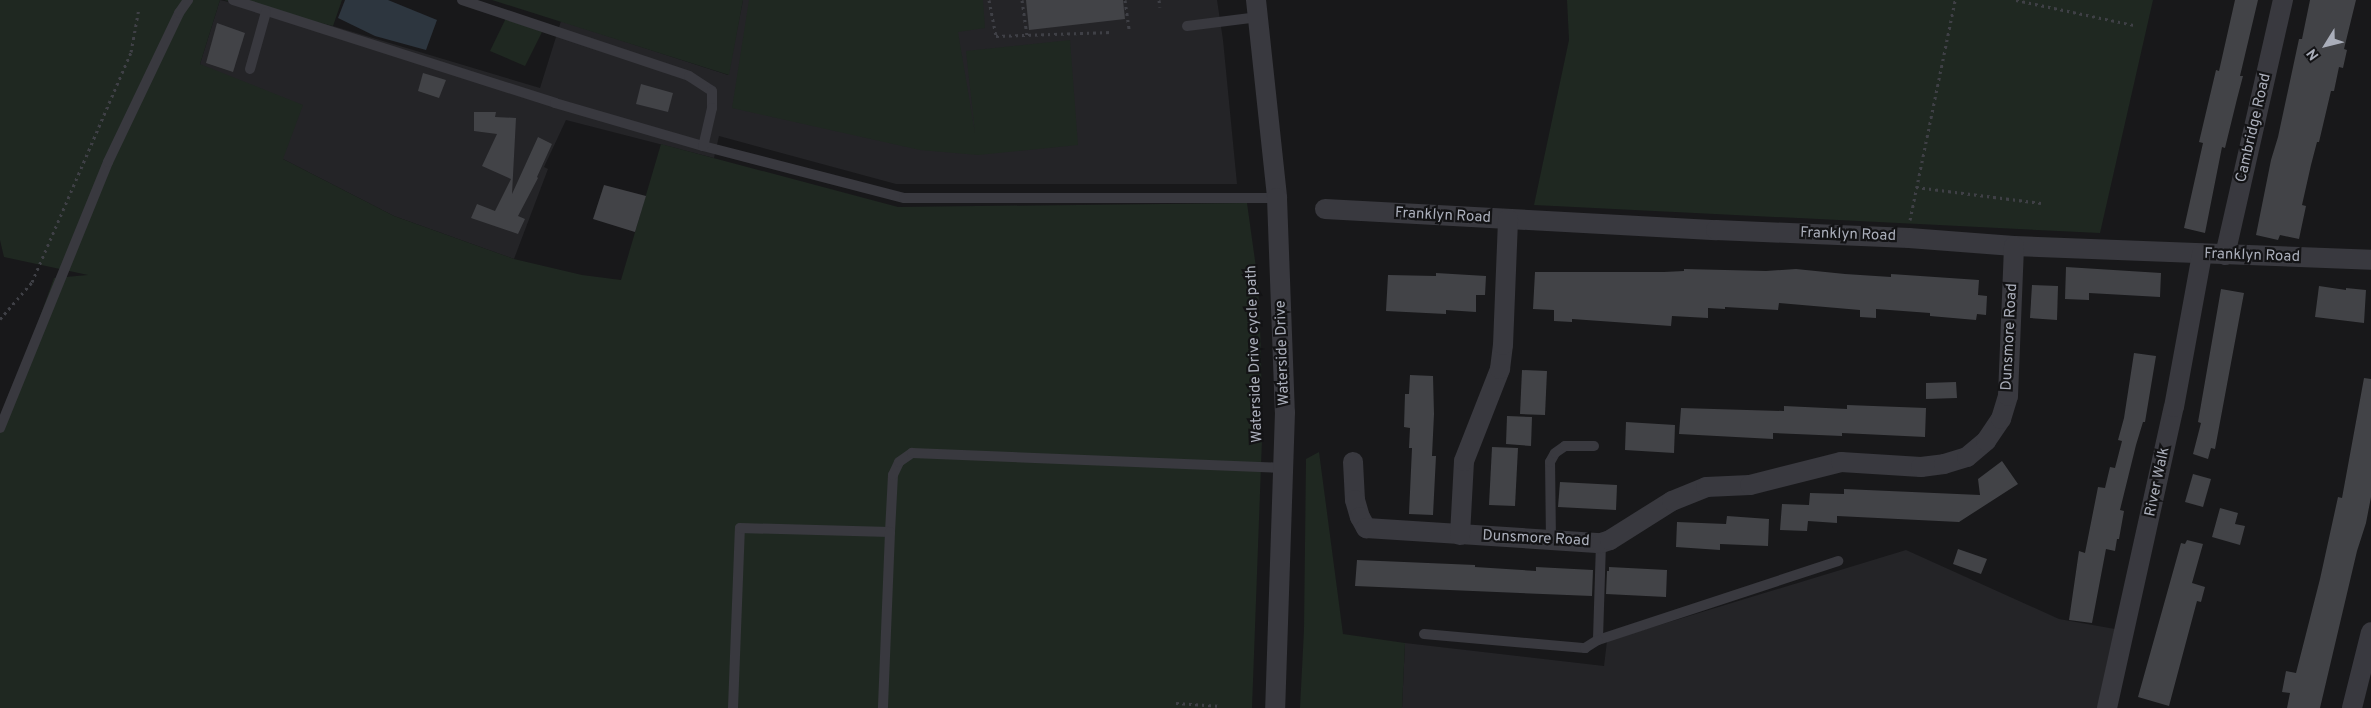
<!DOCTYPE html>
<html>
<head>
<meta charset="utf-8">
<style>
	body { margin:0 }
	#map { position:relative; width:2371px; height:708px; overflow:hidden; background:#18181a; font-family:Overpass,sans-serif }
	div>[style] { position:absolute }
	.built>* { inset:0; background:#242427 }
	.green>* { inset:0; background:#1f2821 }
	.water>* { inset:0; background:#2d363f }
	.building>* { inset:0; background:#424347 }
	.path>* { height:3px; margin-top:-1.5px; transform-origin:0; background:repeating-linear-gradient(90deg,#3f4046 0 2.5px,transparent 0 6.5px) }
	.lane>* { height:10px; margin:-5px; padding:0 5px; transform-origin:5px; border-radius:5px; background:#39393f }
	.street>* { height:20px; margin:-10px; padding:0 10px; transform-origin:10px; border-radius:10px; background:#39393f }
	span { translate:-50% -50%; white-space:nowrap; text-align:center; line-height:1.15; -webkit-text-stroke:4.5px #131315; paint-order:stroke }
	.street-label { font-size:15px; color:#aaaeba }
	.north { position:absolute; left:2301px; top:20px; width:50px; height:50px; -webkit-text-stroke:4px #131315; paint-order:stroke; rotate:234deg; font-size:14px; font-weight:700; line-height:20px; text-align:center; color:#aaaeba }
	.north::after { content:''; display:block; margin:auto; width:18px; height:22px; background:#aaaeba; clip-path:polygon(50% 0,100% 100%,50% 72%,0 100%) }
</style>
</head>
<body>
<div id="map">
	<div class="built">
		<i style="clip-path:polygon(220px 0,333px 26px,540px 88px,561px 21px,728px 75px,743px 0,1217px 0,1223px 40px,1237px 184px,896px 184px,719px 136px,714px 158px,566px 120px,544px 167px,548px 169px,514px 259px,394px 216px,283px 159px,200px 64px)"></i>
		<i style="clip-path:polygon(1906px 550px,2059px 619px,2115px 629px,2098px 708px,1402px 708px,1405px 643px,1604px 666px,1607px 641px)"></i>
	</div>
	<div class="green">
		<i style="clip-path:polygon(0 0,220px 0,200px 64px,303px 105px,283px 159px,394px 216px,514px 259px,582px 275px,621px 280px,661px 144px,898px 207px,1247px 203px,1258px 282px,1261px 352px,1262px 439px,1252px 708px,0 708px,0 427px,54px 278px,88px 275px,4px 257px,0 240px)"></i>
		<i style="clip-path:polygon(224px 0,342px 0,333px 26px)"></i>
		<i style="clip-path:polygon(492px 0,743px 0,729px 75px)"></i>
		<i style="clip-path:polygon(749px 0,983px 0,985px 28px,958px 32px,975px 133px,966px 51px,1070px 40px,1078px 145px,978px 155px,920px 150px,732px 108px)"></i>
		<i style="clip-path:polygon(1567px 0,2153px 0,2100px 233px,1534px 205px,1569px 40px)"></i>
		<i style="clip-path:polygon(506px 18px,542px 32px,525px 66px,490px 51px)"></i>
		<i style="clip-path:polygon(1319px 452px,1343px 634px,1405px 643px,1402px 708px,1300px 708px,1304px 630px,1306px 459px)"></i>
	</div>
	<div class="water">
		<i style="clip-path:polygon(345px 0,388px 0,437px 20px,426px 50px,375px 36px,338px 18px)"></i>
	</div>
	<div class="building">
		<i style="clip-path:polygon(1026px 0,1123px 0,1125px 19px,1029px 30px)"></i>
		<i style="clip-path:polygon(2235px 0,2258px 0,2240px 76px,2243px 76px,2237px 99px,2225px 148px,2222px 147px,2205px 233px,2184px 228px,2203px 143px,2199px 142px,2216px 70px,2219px 71px)"></i>
		<i style="clip-path:polygon(2310px 0,2356px 0,2344px 49px,2347px 50px,2343px 68px,2339px 67px,2334px 91px,2331px 91px,2319px 142px,2317px 142px,2311px 165px,2302px 205px,2306px 206px,2299px 239px,2280px 235px,2278px 240px,2256px 235px,2271px 160px,2278px 137px,2299px 39px,2302px 39px)"></i>
		<i style="clip-path:polygon(217px 23px,245px 33px,233px 72px,206px 63px)"></i>
		<i style="clip-path:polygon(423px 73px,446px 80px,439px 98px,418px 91px)"></i>
		<i style="clip-path:polygon(641px 84px,673px 93px,668px 112px,636px 104px)"></i>
		<i style="clip-path:polygon(474px 112px,496px 112px,495px 117px,516px 118px,512px 194px,538px 137px,552px 144px,537px 177px,538px 178px,518px 216px,525px 219px,518px 234px,471px 218px,477px 204px,495px 211px,511px 179px,482px 166px,497px 134px,474px 131px)"></i>
		<i style="clip-path:polygon(604px 185px,646px 196px,635px 232px,593px 219px)"></i>
		<i style="clip-path:polygon(2066px 267px,2161px 273px,2160px 297px,2089px 293px,2089px 300px,2065px 299px)"></i>
		<i style="clip-path:polygon(1684px 269px,1766px 271px,1796px 269px,1845px 274px,1891px 277px,1891px 274px,1979px 280px,1978px 295px,1987px 296px,1986px 315px,1977px 314px,1976px 320px,1930px 316px,1930px 313px,1876px 309px,1876px 318px,1860px 317px,1860px 310px,1779px 303px,1778px 310px,1725px 307px,1725px 309px,1708px 308px,1708px 318px,1672px 316px,1671px 326px,1572px 319px,1572px 322px,1554px 321px,1554px 310px,1533px 309px,1535px 272px,1664px 272px,1684px 271px)"></i>
		<i style="clip-path:polygon(1436px 273px,1486px 276px,1485px 295px,1476px 295px,1476px 312px,1446px 310px,1446px 314px,1386px 311px,1388px 275px,1436px 276px)"></i>
		<i style="clip-path:polygon(2032px 285px,2058px 286px,2057px 320px,2030px 318px)"></i>
		<i style="clip-path:polygon(2319px 286px,2346px 290px,2346px 288px,2366px 290px,2364px 323px,2315px 317px)"></i>
		<i style="clip-path:polygon(2221px 289px,2244px 293px,2215px 449px,2211px 448px,2208px 459px,2193px 454px,2201px 423px,2198px 422px)"></i>
		<i style="clip-path:polygon(2134px 353px,2156px 356px,2145px 422px,2143px 422px,2136px 445px,2120px 510px,2124px 511px,2119px 539px,2117px 539px,2115px 551px,2106px 549px,2092px 623px,2069px 620px,2079px 551px,2085px 553px,2098px 487px,2105px 488px,2110px 467px,2115px 468px,2122px 441px,2118px 440px,2124px 418px)"></i>
		<i style="clip-path:polygon(1522px 370px,1547px 371px,1545px 415px,1520px 414px)"></i>
		<i style="clip-path:polygon(1410px 375px,1433px 376px,1434px 414px,1432px 456px,1436px 456px,1433px 515px,1409px 514px,1412px 448px,1409px 448px,1410px 428px,1404px 427px,1405px 394px,1409px 394px)"></i>
		<i style="clip-path:polygon(2364px 378px,2371px 379px,2371px 497px,2366px 523px,2357px 551px,2320px 708px,2287px 708px,2290px 693px,2282px 692px,2286px 671px,2296px 673px,2320px 579px,2338px 497px,2342px 498px)"></i>
		<i style="clip-path:polygon(1956px 382px,1957px 398px,1926px 399px,1926px 383px)"></i>
		<i style="clip-path:polygon(1847px 405px,1926px 408px,1925px 437px,1842px 433px,1842px 436px,1773px 433px,1773px 439px,1679px 434px,1681px 408px,1784px 411px,1784px 406px,1847px 409px)"></i>
		<i style="clip-path:polygon(1507px 416px,1532px 417px,1531px 446px,1506px 444px)"></i>
		<i style="clip-path:polygon(1626px 422px,1675px 425px,1674px 453px,1625px 450px)"></i>
		<i style="clip-path:polygon(1492px 447px,1518px 448px,1515px 506px,1489px 505px)"></i>
		<i style="clip-path:polygon(2002px 461px,2018px 484px,1959px 522px,1837px 516px,1837px 523px,1808px 521px,1807px 531px,1780px 530px,1782px 504px,1809px 505px,1810px 493px,1844px 494px,1844px 489px,1980px 495px,1978px 479px)"></i>
		<i style="clip-path:polygon(2193px 474px,2211px 479px,2203px 507px,2185px 502px)"></i>
		<i style="clip-path:polygon(1560px 482px,1617px 485px,1616px 510px,1558px 507px)"></i>
		<i style="clip-path:polygon(2220px 508px,2238px 513px,2235px 524px,2245px 526px,2240px 545px,2212px 537px)"></i>
		<i style="clip-path:polygon(1727px 516px,1769px 519px,1768px 546px,1720px 544px,1720px 550px,1676px 547px,1677px 522px,1726px 524px)"></i>
		<i style="clip-path:polygon(2187px 540px,2203px 544px,2192px 583px,2205px 587px,2201px 602px,2197px 601px,2169px 706px,2138px 697px,2181px 543px,2185px 544px)"></i>
		<i style="clip-path:polygon(1958px 549px,1987px 559px,1981px 574px,1953px 564px)"></i>
		<i style="clip-path:polygon(1357px 560px,1475px 565px,1475px 567px,1536px 571px,1536px 567px,1593px 570px,1592px 596px,1355px 586px)"></i>
		<i style="clip-path:polygon(1609px 567px,1667px 570px,1666px 597px,1606px 594px,1607px 571px,1609px 571px)"></i>
	</div>
	<div class="path">
		<i style="left:989px;top:0;width:37px;rotate:79deg"></i>
		<i style="left:996px;top:36px;width:116px;rotate:-2deg"></i>
		<i style="left:1022px;top:0;width:35px;rotate:82deg"></i>
		<i style="left:1125px;top:0;width:30px;rotate:82deg"></i>
		<i style="left:1159px;top:0;width:7px;rotate:82deg"></i>
		<i style="left:2016px;top:0;width:121px;rotate:12deg"></i>
		<i style="left:1916px;top:187px;width:126px;rotate:7.3deg"></i>
		<i style="left:1910px;top:220px;width:225px;rotate:-78.4deg"></i>
		<i style="left:0;top:319px;width:49px;rotate:-49.1deg"></i>
		<i style="left:32px;top:282px;width:250px;rotate:-66.7deg"></i>
		<i style="left:131px;top:52px;width:45px;rotate:-79.7deg"></i>
		<i style="left:1176px;top:703px;width:45px;rotate:3.8deg"></i>
	</div>
	<div class="lane">
		<i style="left:233px;top:0;width:338px;rotate:17.7deg"></i>
		<i style="left:555px;top:103px;width:154px;rotate:16.2deg"></i>
		<i style="left:703px;top:146px;width:208px;rotate:14.5deg"></i>
		<i style="left:904px;top:198px;width:373px"></i>
		<i style="left:462px;top:0;width:239px;rotate:18.5deg"></i>
		<i style="left:689px;top:76px;width:27px;rotate:33deg"></i>
		<i style="left:712px;top:91px;width:17px;rotate:90deg"></i>
		<i style="left:712px;top:108px;width:39px;rotate:103deg"></i>
		<i style="left:1187px;top:26px;width:72px;rotate:-7.2deg"></i>
		<i style="left:250px;top:69px;width:59px;rotate:-74.3deg"></i>
		<i style="left:0;top:428px;width:287px;rotate:-67.9deg"></i>
		<i style="left:108px;top:162px;width:165px;rotate:-64.5deg"></i>
		<i style="left:179px;top:13px;width:16px;rotate:-55deg"></i>
		<i style="left:890px;top:532px;width:57px;rotate:-87deg"></i>
		<i style="left:893px;top:475px;width:14px;rotate:-65deg"></i>
		<i style="left:899px;top:462px;width:16px;rotate:-35deg"></i>
		<i style="left:912px;top:453px;width:371px;rotate:2.3deg"></i>
		<i style="left:1551px;top:541px;width:79px;rotate:-90.7deg"></i>
		<i style="left:1550px;top:462px;width:10px;rotate:-61deg"></i>
		<i style="left:1555px;top:453px;width:12px;rotate:-35deg"></i>
		<i style="left:1565px;top:446px;width:29px"></i>
		<i style="left:1601px;top:543px;width:97px;rotate:91.8deg"></i>
		<i style="left:1598px;top:640px;width:253px;rotate:-18.2deg"></i>
		<i style="left:1424px;top:634px;width:162px;rotate:5deg"></i>
		<i style="left:1585px;top:648px;width:15px;rotate:-32deg"></i>
		<i style="left:733px;top:708px;width:180px;rotate:-87.8deg"></i>
		<i style="left:740px;top:528px;width:150px;rotate:1.5deg"></i>
		<i style="left:890px;top:532px;width:176px;rotate:92.3deg"></i>
	</div>
	<div class="street">
		<i style="left:1256px;top:0;width:199px;rotate:83.9deg"></i>
		<i style="left:1277px;top:198px;width:214px;rotate:87.9deg"></i>
		<i style="left:1285px;top:412px;width:296px;rotate:91.9deg"></i>
		<i style="left:1325px;top:209px;width:392px;rotate:3.1deg"></i>
		<i style="left:1716px;top:230px;width:193px;rotate:2.4deg"></i>
		<i style="left:1909px;top:238px;width:105px;rotate:4.4deg"></i>
		<i style="left:2014px;top:246px;width:357px;rotate:2.2deg"></i>
		<i style="left:2225px;top:255px;width:262px;rotate:-77.2deg"></i>
		<i style="left:1353px;top:462px;width:38px;rotate:87deg"></i>
		<i style="left:1355px;top:500px;width:18px;rotate:74deg"></i>
		<i style="left:1360px;top:517px;width:13px;rotate:61deg"></i>
		<i style="left:1366px;top:528px;width:235px;rotate:3.7deg"></i>
		<i style="left:1601px;top:543px;width:9px;rotate:-18deg"></i>
		<i style="left:1610px;top:540px;width:73px;rotate:-32.2deg"></i>
		<i style="left:1672px;top:501px;width:37px;rotate:-22deg"></i>
		<i style="left:1706px;top:487px;width:44px;rotate:-2.6deg"></i>
		<i style="left:1750px;top:485px;width:94px;rotate:-14.2deg"></i>
		<i style="left:1841px;top:462px;width:80px;rotate:3.6deg"></i>
		<i style="left:1921px;top:467px;width:23px;rotate:-7deg"></i>
		<i style="left:1944px;top:464px;width:24px;rotate:-17deg"></i>
		<i style="left:1967px;top:457px;width:25px;rotate:-40deg"></i>
		<i style="left:1986px;top:441px;width:27px;rotate:-56deg"></i>
		<i style="left:2001px;top:419px;width:24px;rotate:-73deg"></i>
		<i style="left:2008px;top:396px;width:150px;rotate:-87.7deg"></i>
		<i style="left:1460px;top:535px;width:74px;rotate:-86.9deg"></i>
		<i style="left:1464px;top:461px;width:99px;rotate:-68.6deg"></i>
		<i style="left:1500px;top:369px;width:24px;rotate:-83deg"></i>
		<i style="left:1503px;top:345px;width:126px;rotate:-87.7deg"></i>
		<i style="left:2107px;top:708px;width:308px;rotate:-77.5deg"></i>
		<i style="left:2174px;top:407px;width:156px;rotate:-79.6deg"></i>
		<i style="left:2352px;top:708px;width:78px;rotate:-76deg"></i>
	</div>
	<div class="street-label">
		<span style="left:2254px;top:128px;rotate:-77deg">Cambridge Road</span>
		<span style="left:1443px;top:216px;rotate:3deg">Franklyn Road</span>
		<span style="left:1848px;top:235px;rotate:2deg">Franklyn Road</span>
		<span style="left:2252px;top:256px;rotate:2deg">Franklyn Road</span>
		<span style="left:2010px;top:337px;rotate:-87deg">Dunsmore Road</span>
		<span style="left:1283px;top:353px;rotate:-92deg">Waterside Drive</span>
		<span style="left:1255px;top:354px;rotate:-92deg">Waterside Drive cycle path</span>
		<span style="left:2158px;top:482px;rotate:-78deg">River Walk</span>
		<span style="left:1536px;top:539px;rotate:3deg">Dunsmore Road</span>
	</div>
	<div class="north">N</div>
</div>
</body>
</html>
